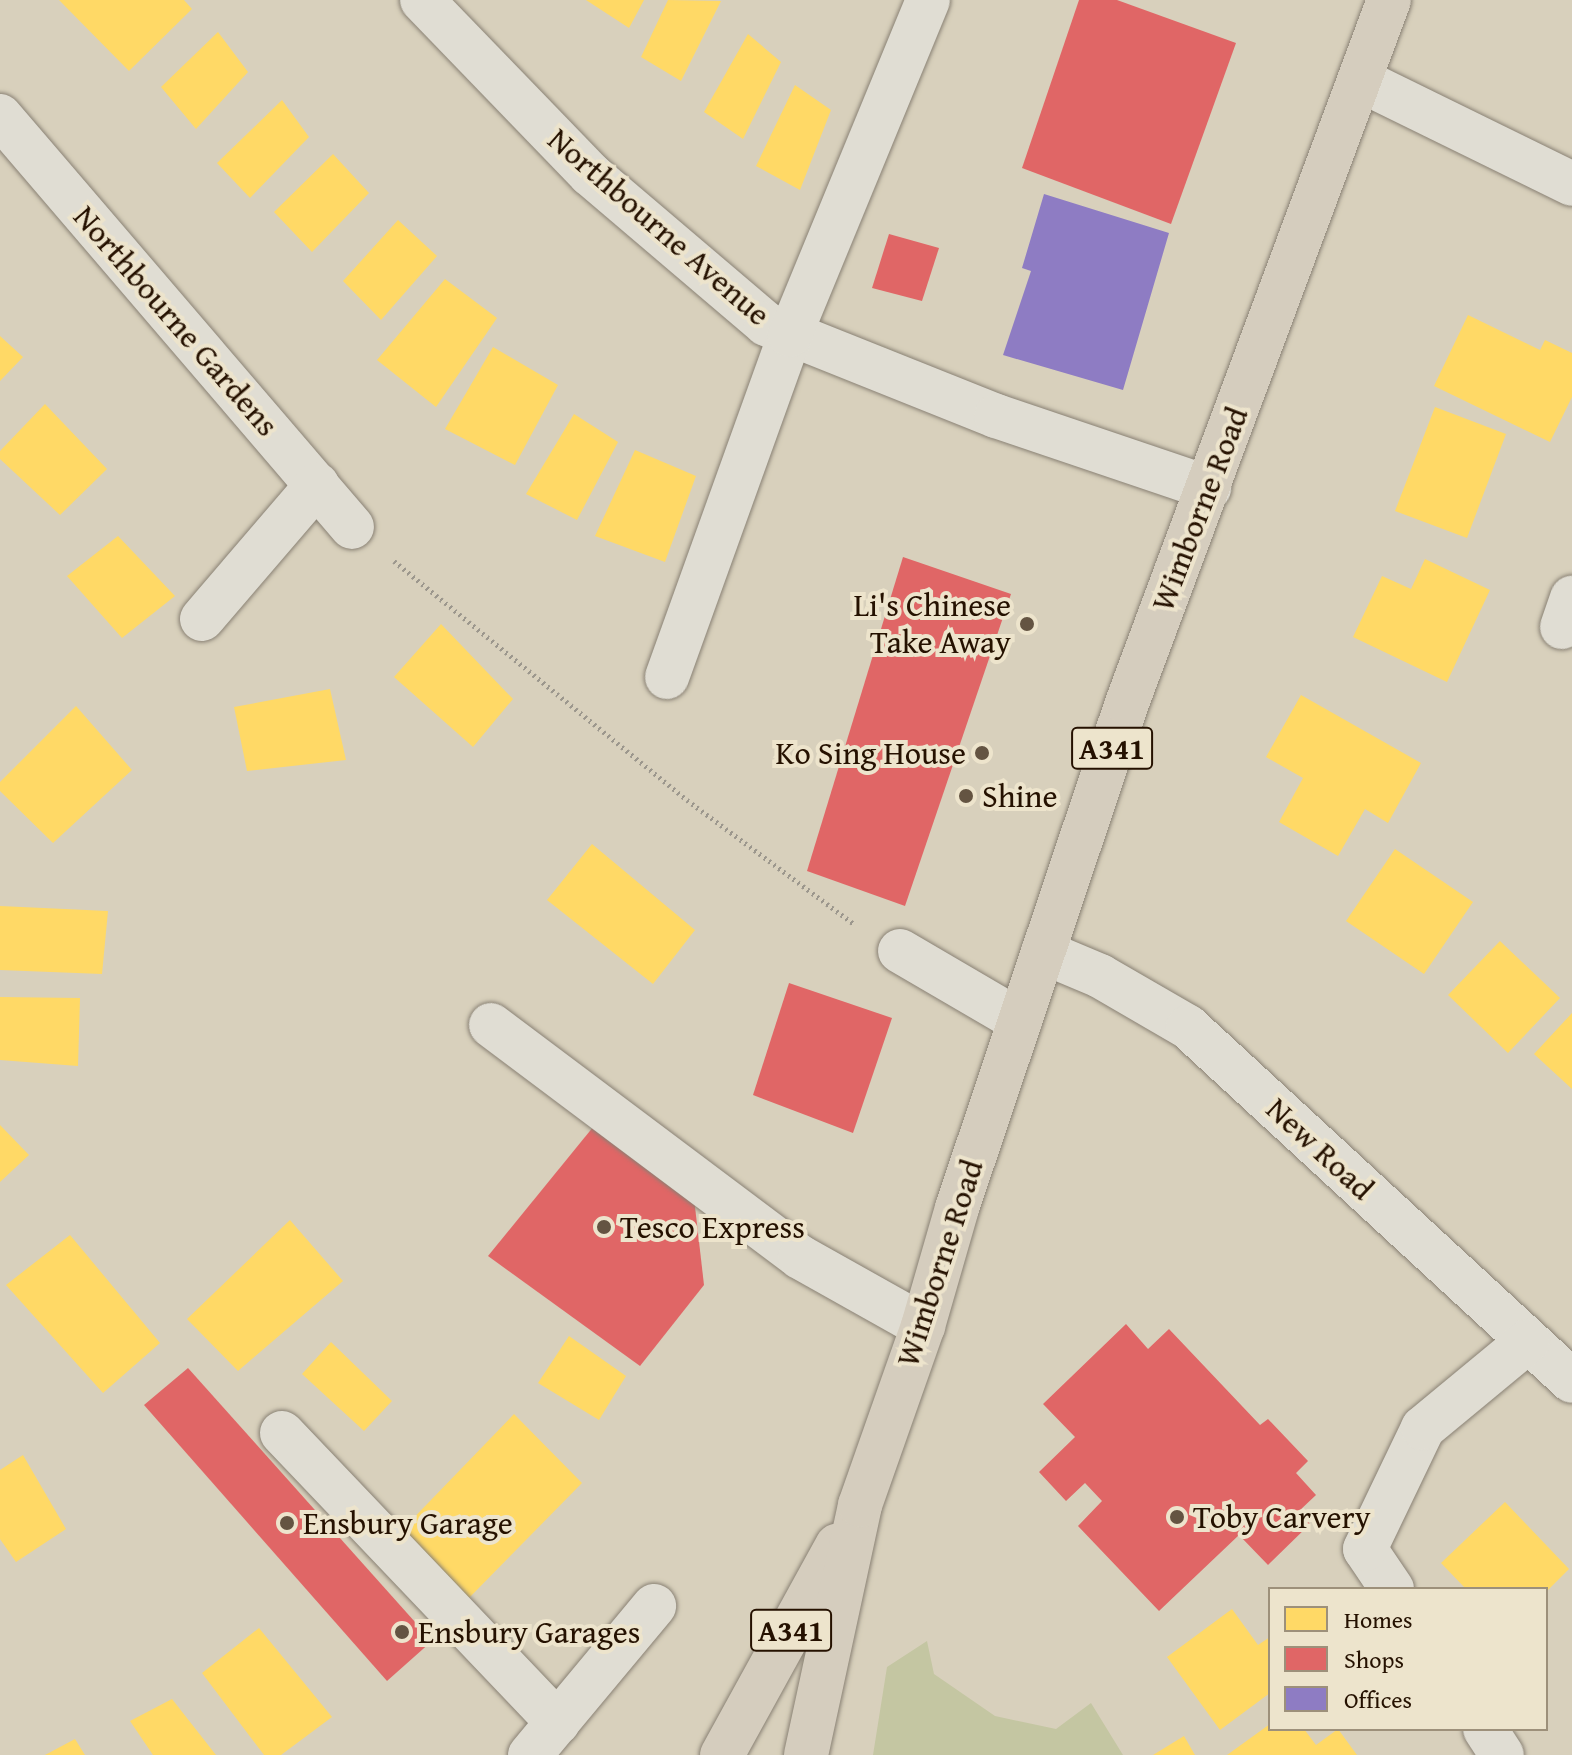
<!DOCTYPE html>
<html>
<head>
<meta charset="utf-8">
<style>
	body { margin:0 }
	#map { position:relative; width:1572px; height:1755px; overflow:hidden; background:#d8d0bc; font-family:"Gentium Book Plus",serif }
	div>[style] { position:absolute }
	.green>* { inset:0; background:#c4c6a2 }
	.homes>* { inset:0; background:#ffd966 }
	.shops>* { inset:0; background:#e06666 }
	.offices>* { inset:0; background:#8e7cc3 }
	.path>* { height:5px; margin-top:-2.5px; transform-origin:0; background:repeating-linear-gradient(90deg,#9c978d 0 2px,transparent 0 6px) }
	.roads { filter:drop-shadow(0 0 2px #898174) drop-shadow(0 0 2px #898174) }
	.minor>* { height:44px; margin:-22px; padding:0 22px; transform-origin:22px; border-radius:22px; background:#e0ddd3 }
	.major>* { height:44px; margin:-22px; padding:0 22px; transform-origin:22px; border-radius:22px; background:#d5cdbe }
	.dots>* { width:22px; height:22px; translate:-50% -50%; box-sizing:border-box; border:4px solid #ede4cc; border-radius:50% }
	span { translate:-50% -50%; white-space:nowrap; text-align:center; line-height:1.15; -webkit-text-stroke:8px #ede4cc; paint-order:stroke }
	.shield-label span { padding:2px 6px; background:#ede4cc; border:2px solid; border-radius:6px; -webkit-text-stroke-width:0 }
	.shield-label { font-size:30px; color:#251100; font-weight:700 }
	.street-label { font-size:32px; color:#251100 }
	.poi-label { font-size:32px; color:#251100 }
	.right { translate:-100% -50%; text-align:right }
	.left { translate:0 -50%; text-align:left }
	.legend { position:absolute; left:1268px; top:1587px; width:280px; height:144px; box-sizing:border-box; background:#ede4cc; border:2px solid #9d907a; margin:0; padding:10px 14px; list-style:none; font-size:24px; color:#251100 }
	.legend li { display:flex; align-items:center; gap:16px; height:40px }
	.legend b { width:40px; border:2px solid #9d907a }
</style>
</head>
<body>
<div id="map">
	<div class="green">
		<i style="clip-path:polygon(927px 1641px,934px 1674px,995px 1716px,1056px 1729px,1091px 1703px,1123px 1755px,873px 1755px,887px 1667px)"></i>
	</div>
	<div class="homes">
		<i style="clip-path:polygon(59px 0,184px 0,192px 9px,129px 71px)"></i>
		<i style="clip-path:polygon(586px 0,644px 0,629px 28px)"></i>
		<i style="clip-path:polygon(668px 0,721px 1px,681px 81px,641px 57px)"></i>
		<i style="clip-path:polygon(218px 32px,248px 72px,196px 129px,161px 87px)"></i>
		<i style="clip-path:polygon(748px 34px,781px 62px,743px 139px,704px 112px)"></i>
		<i style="clip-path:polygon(795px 85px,831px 110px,800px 190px,756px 166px)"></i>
		<i style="clip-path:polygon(282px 100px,309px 137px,250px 198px,217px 163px)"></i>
		<i style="clip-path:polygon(333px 154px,369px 193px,312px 252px,274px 212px)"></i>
		<i style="clip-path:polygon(398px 220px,437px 256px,381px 320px,343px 281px)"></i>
		<i style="clip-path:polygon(445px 279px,497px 318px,436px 407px,377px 360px)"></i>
		<i style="clip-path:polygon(1468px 315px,1540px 350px,1545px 340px,1572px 353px,1572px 397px,1550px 442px,1434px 386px)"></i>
		<i style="clip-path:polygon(0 336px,23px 357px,0 381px)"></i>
		<i style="clip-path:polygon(493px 347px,558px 385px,515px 465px,445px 429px)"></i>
		<i style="clip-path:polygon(45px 404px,107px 469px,60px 515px,0 459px,0 451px)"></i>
		<i style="clip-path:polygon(1435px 407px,1506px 434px,1467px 538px,1395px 511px)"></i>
		<i style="clip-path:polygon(574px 414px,618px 442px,577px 520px,526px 494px)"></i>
		<i style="clip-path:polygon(635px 450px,696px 476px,665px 562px,595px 536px)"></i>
		<i style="clip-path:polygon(118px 536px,175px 596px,122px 638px,67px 576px)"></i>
		<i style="clip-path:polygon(1425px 559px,1490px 590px,1447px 682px,1353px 637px,1382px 576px,1411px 589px)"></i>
		<i style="clip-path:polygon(441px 624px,513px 699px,473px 747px,394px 677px)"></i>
		<i style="clip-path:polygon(330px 689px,346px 760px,247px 771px,234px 707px)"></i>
		<i style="clip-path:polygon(1301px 695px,1421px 763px,1388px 823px,1365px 809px,1338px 856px,1279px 822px,1303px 778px,1266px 757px)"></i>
		<i style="clip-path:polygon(76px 706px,132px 770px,53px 843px,0 791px,0 782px)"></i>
		<i style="clip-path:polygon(592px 844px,695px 930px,653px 984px,547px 900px)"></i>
		<i style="clip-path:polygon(1395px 849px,1473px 902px,1424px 974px,1346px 921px)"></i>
		<i style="clip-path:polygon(0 906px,108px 911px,102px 974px,0 970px)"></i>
		<i style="clip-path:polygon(1500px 941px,1560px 998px,1508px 1053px,1448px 995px)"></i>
		<i style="clip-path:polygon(0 997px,80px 998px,78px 1066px,0 1060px)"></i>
		<i style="clip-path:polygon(1572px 1013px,1572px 1089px,1534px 1054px)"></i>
		<i style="clip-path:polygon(0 1125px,29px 1155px,0 1182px)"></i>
		<i style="clip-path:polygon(290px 1220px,343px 1281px,238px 1371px,187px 1319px)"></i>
		<i style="clip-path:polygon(70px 1235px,160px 1343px,103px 1393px,6px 1285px)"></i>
		<i style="clip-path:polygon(569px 1336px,626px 1376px,599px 1420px,538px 1383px)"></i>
		<i style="clip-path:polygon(331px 1342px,392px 1401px,364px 1431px,302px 1374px)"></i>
		<i style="clip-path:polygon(514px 1414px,582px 1483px,467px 1600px,401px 1531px)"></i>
		<i style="clip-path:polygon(23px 1455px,66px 1529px,16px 1562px,0 1539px,0 1470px)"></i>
		<i style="clip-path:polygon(1505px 1502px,1569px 1569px,1546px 1592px,1466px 1589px,1441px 1563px)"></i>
		<i style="clip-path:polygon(1232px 1609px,1258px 1645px,1270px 1637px,1270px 1693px,1220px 1730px,1167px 1657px)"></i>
		<i style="clip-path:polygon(259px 1628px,332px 1717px,281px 1755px,264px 1755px,202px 1673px)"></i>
		<i style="clip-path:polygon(172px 1699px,216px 1755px,153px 1755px,130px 1721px)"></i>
		<i style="clip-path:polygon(1270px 1724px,1270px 1729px,1304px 1729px,1316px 1745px,1338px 1729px,1357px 1755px,1227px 1755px)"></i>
		<i style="clip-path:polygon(1184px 1736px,1195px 1755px,1153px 1755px)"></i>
		<i style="clip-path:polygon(75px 1739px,85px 1755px,45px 1755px)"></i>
	</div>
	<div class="shops">
		<i style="clip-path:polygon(1079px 0,1117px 0,1236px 43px,1171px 224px,1022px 168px)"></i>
		<i style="clip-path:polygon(889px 234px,939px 248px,922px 301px,872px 288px)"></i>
		<i style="clip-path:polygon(903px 557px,1011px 594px,905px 906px,807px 871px)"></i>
		<i style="clip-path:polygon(789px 983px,892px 1018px,853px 1133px,753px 1095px)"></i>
		<i style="clip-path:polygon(598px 1121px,694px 1198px,704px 1285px,640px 1366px,488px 1256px)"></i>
		<i style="clip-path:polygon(1126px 1324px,1148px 1349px,1169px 1329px,1260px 1425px,1268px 1419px,1308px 1461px,1296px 1473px,1316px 1495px,1298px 1512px,1310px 1524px,1268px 1565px,1239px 1535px,1159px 1611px,1078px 1526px,1102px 1501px,1085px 1483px,1066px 1501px,1039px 1472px,1075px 1437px,1043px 1404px)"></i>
		<i style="clip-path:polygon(188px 1368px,432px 1641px,387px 1681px,144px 1405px)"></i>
	</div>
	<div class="offices">
		<i style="clip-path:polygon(1044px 194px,1169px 233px,1123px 390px,1003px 355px,1031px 271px,1022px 268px)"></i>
	</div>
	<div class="path">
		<i style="left:394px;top:561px;width:378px;rotate:39.2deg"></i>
		<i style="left:687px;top:800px;width:208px;rotate:36.6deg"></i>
	</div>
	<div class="roads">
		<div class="minor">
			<i style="left:422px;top:0;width:242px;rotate:46deg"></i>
			<i style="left:590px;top:174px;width:231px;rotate:40.4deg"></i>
			<i style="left:766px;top:324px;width:248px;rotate:21.8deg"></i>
			<i style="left:996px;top:416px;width:225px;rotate:18.7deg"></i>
			<i style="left:1360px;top:80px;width:236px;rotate:26.1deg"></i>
			<i style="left:0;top:116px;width:541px;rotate:49.42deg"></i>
			<i style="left:202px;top:619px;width:177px;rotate:-49.4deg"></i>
			<i style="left:1562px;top:627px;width:31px;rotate:-71deg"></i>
			<i style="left:667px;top:677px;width:363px;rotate:-70.2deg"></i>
			<i style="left:790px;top:335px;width:362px;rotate:-67.6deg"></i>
			<i style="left:900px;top:951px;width:139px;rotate:30.3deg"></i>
			<i style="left:1043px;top:952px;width:62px;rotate:22.8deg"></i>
			<i style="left:1100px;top:976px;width:102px;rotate:30.1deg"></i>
			<i style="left:1188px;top:1027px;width:522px;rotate:42.67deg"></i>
			<i style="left:491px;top:1025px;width:386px;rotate:36.9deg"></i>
			<i style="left:800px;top:1257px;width:141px;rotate:29.3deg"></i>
			<i style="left:282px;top:1433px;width:400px;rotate:46.4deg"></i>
			<i style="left:1392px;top:1589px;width:48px;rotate:-124deg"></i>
			<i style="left:1365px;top:1549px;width:134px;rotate:-64.4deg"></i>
			<i style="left:1423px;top:1428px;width:136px;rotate:-39.6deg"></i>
			<i style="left:1485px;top:1729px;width:31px;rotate:57deg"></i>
			<i style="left:530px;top:1755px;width:194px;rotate:-50.2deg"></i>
		</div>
		<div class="major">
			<i style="left:722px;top:1755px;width:239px;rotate:-61.2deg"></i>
			<i style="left:806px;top:1755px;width:256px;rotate:-77.8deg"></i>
			<i style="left:860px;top:1505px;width:190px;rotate:-70.6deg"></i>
			<i style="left:923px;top:1326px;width:123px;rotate:-73.9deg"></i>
			<i style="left:957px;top:1208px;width:533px;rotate:-71.4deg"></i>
			<i style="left:1127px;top:703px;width:750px;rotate:-69.56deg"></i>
		</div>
	</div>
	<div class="dots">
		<i style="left:1027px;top:624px;background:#645442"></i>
		<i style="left:982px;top:753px;background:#645442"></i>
		<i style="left:966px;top:796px;background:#645442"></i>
		<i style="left:604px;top:1227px;background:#645442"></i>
		<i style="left:1177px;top:1517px;background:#645442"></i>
		<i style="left:287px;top:1523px;background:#645442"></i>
		<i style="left:402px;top:1632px;background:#645442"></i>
	</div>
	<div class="shield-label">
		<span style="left:1112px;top:748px">A341</span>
		<span style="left:791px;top:1630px">A341</span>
	</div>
	<div class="street-label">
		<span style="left:659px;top:227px;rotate:41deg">Northbourne Avenue</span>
		<span style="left:176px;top:321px;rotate:49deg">Northbourne Gardens</span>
		<span style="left:1200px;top:509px;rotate:-69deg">Wimborne Road</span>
		<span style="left:1320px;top:1149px;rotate:43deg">New Road</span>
		<span style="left:940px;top:1263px;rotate:-72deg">Wimborne Road</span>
	</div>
	<div class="poi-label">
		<span class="right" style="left:1011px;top:624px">Li's Chinese<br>Take Away</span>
		<span class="right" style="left:966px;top:753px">Ko Sing House</span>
		<span class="left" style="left:982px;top:796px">Shine</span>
		<span class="left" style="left:620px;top:1227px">Tesco Express</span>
		<span class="left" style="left:1193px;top:1517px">Toby Carvery</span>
		<span class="left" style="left:303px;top:1523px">Ensbury Garage</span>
		<span class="left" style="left:418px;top:1632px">Ensbury Garages</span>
	</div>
	<ul class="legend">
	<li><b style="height:22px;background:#ffd966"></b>Homes</li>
	<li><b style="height:22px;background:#e06666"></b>Shops</li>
	<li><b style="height:22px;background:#8e7cc3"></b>Offices</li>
	</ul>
</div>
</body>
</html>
